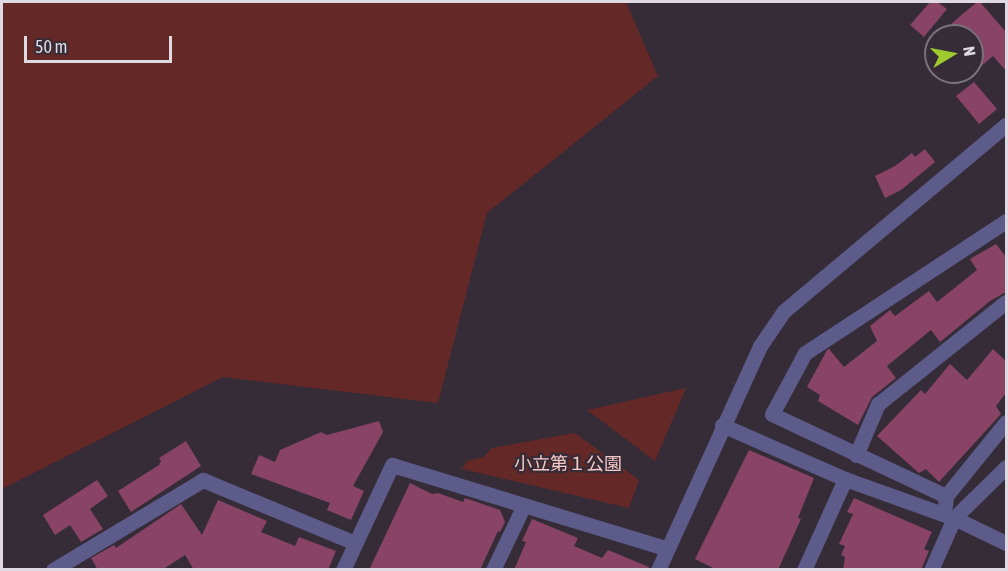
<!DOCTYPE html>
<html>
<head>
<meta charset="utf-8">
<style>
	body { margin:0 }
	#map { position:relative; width:1008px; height:571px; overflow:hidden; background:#352c38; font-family:"Asap Condensed","Noto Sans JP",sans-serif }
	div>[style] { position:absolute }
	.green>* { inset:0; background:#642826 }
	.building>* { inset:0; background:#884365 }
	.street>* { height:15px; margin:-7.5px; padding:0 7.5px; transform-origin:7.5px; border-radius:7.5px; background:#5c5b89 }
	span { translate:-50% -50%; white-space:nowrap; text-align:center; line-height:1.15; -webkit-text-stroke:4.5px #352c38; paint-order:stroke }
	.park-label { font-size:18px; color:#f7c8c4 }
	.frame { position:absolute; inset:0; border:3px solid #dfd9e1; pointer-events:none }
	.north { position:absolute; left:924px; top:24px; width:60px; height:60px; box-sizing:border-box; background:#352c38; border:2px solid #79717c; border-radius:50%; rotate:80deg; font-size:16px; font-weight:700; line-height:24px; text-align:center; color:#dfd9e1 }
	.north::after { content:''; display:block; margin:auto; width:21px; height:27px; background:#9fca2d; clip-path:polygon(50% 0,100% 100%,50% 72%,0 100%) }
	.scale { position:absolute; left:24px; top:36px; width:148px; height:27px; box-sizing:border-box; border:3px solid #dfd9e1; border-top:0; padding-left:8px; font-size:18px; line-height:21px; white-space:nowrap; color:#dfd9e1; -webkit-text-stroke:4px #352c38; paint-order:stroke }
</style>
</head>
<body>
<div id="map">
	<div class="green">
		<i style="clip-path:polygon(2px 2px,626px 2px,658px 76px,487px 213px,438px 403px,223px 377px,2px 489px)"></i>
		<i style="clip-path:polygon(686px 388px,655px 461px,587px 410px)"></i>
		<i style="clip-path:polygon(575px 433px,639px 480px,629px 508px,462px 469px,467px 461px,484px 457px,492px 448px)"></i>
	</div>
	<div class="building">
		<i style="clip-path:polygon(930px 2px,937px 2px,947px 9px,924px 37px,910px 25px)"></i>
		<i style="clip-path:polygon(977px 2px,980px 2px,1006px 32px,1006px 71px,993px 56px,972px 74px,972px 36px,960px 36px,951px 24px)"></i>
		<i style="clip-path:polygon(974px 82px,997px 109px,979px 124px,956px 96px)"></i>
		<i style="clip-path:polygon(925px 149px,935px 162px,901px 190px,885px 198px,875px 176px,895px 166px,912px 153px,915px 157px)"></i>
		<i style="clip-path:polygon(996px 244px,1006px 257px,1006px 292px,990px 301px,940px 342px,931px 330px,887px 366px,896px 378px,872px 397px,858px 425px,818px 401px,820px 395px,807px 387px,827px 350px,829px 349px,844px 367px,877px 341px,870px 326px,890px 310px,895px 316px,929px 291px,937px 302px,977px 270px,970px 259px)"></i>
		<i style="clip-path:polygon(993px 349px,1006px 361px,1006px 393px,996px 406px,1001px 414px,939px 482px,926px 469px,919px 473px,877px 436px,921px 390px,925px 394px,950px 364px,967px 380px)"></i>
		<i style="clip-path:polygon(379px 421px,383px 432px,353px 486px,364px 491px,351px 520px,327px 510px,330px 503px,251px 474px,259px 455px,275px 462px,280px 450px,321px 432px,327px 435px)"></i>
		<i style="clip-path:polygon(186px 441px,201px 466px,131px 512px,118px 491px,159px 465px,161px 461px,159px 458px)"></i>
		<i style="clip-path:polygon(749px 450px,814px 478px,798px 518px,801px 519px,778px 570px,717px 570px,695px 559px)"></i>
		<i style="clip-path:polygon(97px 480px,108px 496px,90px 509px,103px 529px,81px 542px,70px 525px,55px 535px,43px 515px)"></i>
		<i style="clip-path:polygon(410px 483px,432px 494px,438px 493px,463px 502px,465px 498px,500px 510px,505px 522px,500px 532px,498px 531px,480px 570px,369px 570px)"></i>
		<i style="clip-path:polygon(854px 498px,932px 532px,924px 549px,929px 551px,921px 570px,843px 570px,845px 557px,841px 555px,845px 546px,839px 544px,853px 514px,847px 512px)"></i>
		<i style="clip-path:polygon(218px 500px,267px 521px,261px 532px,295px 546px,299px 537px,336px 551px,328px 570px,194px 570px,185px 555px,162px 570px,98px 570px,91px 558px,114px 545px,116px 548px,181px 504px,202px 535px)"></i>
		<i style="clip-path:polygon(532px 519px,578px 538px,574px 546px,602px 558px,608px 550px,649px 567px,648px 570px,514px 570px,526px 542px,522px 541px)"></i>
	</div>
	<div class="street">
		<i style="left:722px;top:425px;width:134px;rotate:23.7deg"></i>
		<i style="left:845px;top:479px;width:116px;rotate:19.7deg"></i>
		<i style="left:954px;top:518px;width:58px;rotate:25.7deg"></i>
		<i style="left:856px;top:455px;width:56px;rotate:-66.7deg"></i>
		<i style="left:878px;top:404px;width:164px;rotate:-38.6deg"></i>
		<i style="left:946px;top:496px;width:192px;rotate:-154.8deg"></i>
		<i style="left:772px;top:414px;width:69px;rotate:-61.6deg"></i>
		<i style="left:805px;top:353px;width:240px;rotate:-33.3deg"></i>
		<i style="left:945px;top:506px;width:10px;rotate:-84deg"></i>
		<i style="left:946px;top:496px;width:95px;rotate:-51deg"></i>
		<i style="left:53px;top:570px;width:175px;rotate:-31deg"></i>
		<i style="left:203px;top:480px;width:165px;rotate:22.5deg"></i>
		<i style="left:343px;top:570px;width:116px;rotate:-65deg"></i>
		<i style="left:392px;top:465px;width:288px;rotate:16.9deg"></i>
		<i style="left:493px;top:570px;width:70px;rotate:-64.5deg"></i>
		<i style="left:658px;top:570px;width:246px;rotate:-65.5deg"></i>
		<i style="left:760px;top:346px;width:42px;rotate:-55.6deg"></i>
		<i style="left:784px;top:311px;width:290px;rotate:-40deg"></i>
		<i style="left:804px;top:570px;width:100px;rotate:-65.7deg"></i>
		<i style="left:931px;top:570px;width:57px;rotate:-66.1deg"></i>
		<i style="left:954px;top:518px;width:73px;rotate:-44.4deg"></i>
	</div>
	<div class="park-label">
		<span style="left:568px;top:464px">小立第１公園</span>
	</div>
	<div class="frame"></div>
	<div class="north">N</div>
	<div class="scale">50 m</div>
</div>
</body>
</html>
